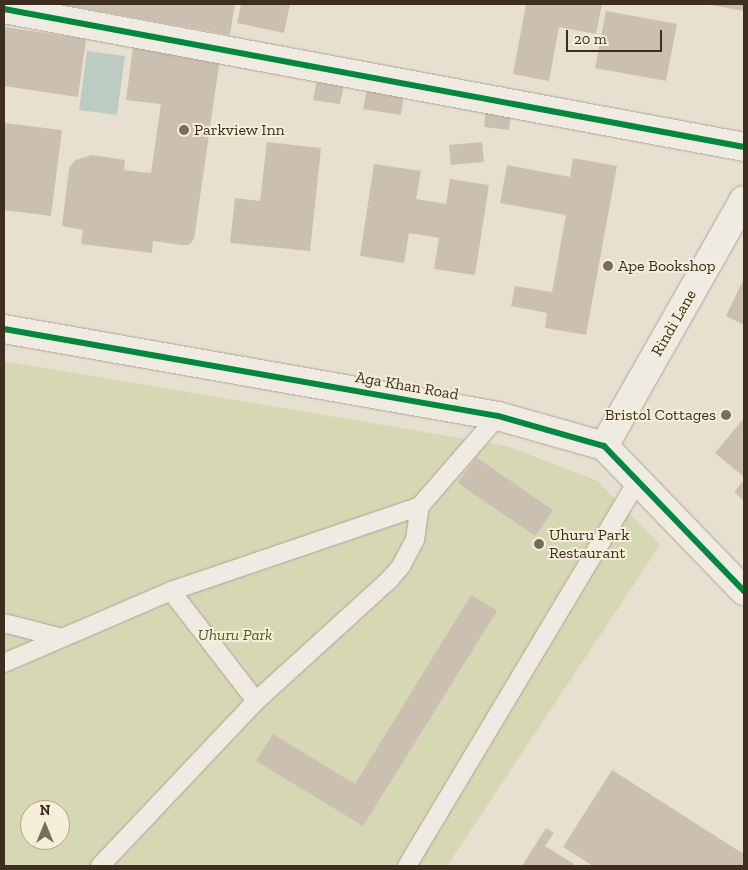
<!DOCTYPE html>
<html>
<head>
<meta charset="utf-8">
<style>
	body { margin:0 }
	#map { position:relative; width:748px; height:870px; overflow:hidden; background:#e7e0d1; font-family:"Zilla Slab",serif }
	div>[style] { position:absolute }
	.green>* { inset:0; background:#d6d7b3 }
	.water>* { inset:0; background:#bcccc2 }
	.building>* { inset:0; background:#cbbfb2 }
	.roads { filter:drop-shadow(0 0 1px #ada599) drop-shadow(0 0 1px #ada599) }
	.lane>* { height:18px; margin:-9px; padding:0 9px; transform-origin:9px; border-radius:9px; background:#efebe3 }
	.street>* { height:28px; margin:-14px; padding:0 14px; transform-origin:14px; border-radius:14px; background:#efebe3 }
	.cycleway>* { height:6px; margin:-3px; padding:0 3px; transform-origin:3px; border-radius:3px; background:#00873e }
	.dots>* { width:14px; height:14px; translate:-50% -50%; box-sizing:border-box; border:2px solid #f7eed8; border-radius:50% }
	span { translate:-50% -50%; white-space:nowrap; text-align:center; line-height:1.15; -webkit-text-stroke:4px #f7eed8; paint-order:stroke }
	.poi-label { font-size:16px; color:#3d2e20 }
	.left { translate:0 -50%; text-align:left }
	.right { translate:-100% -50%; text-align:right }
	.street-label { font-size:16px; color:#3d2e20 }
	.park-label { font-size:16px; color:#4d5a26; font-style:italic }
	.frame { position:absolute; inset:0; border:5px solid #3d2e20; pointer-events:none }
	.north { position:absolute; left:20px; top:800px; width:50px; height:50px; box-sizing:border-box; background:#f7eed8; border:1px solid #ada18e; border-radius:50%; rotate:0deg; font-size:14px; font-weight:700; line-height:20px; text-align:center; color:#3d2e20 }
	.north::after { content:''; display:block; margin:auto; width:18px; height:22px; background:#786c5e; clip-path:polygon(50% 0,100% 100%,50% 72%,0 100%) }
	.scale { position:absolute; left:566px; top:30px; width:96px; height:22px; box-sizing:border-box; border:2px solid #3d2e20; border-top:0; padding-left:6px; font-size:15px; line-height:18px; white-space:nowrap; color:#3d2e20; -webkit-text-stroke:4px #f7eed8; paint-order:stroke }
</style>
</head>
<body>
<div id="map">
	<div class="green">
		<i style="clip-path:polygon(evenodd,4px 361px,507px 446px,598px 481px,660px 545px,447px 866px,4px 866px,4px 361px,30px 810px,60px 810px,60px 840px,30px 840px,30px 810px)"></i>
	</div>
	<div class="water">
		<i style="clip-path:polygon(87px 51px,125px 56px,117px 115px,79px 110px)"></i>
	</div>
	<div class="building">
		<i style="clip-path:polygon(60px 4px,235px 4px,230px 35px)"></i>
		<i style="clip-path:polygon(241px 4px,290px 4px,284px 33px,237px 23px)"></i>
		<i style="clip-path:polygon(526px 4px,602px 4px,596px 34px,559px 27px,549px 81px,513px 74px)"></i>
		<i style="clip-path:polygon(744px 4px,744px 11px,711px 5px,711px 4px)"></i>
		<i style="clip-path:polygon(606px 11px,677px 24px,666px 81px,595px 68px)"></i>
		<i style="clip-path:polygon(4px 27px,86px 39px,78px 97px,4px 86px)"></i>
		<i style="clip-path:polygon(133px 47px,220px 58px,194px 239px,189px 245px,182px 245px,153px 241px,152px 253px,81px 244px,83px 230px,62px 226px,69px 168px,75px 160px,92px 155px,125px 160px,124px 170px,151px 173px,161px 104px,126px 100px)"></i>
		<i style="clip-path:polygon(317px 80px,344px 85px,340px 104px,313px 100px)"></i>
		<i style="clip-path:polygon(367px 88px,404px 94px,401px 115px,363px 109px)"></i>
		<i style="clip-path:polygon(486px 111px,511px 114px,509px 130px,484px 127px)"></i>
		<i style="clip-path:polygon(4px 123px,62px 130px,51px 216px,4px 210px)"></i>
		<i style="clip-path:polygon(267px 142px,321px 148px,310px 251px,230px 243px,235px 198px,260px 201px)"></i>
		<i style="clip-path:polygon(482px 142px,484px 162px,451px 165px,449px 145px)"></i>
		<i style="clip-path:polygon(573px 158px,617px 166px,586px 335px,545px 328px,547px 313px,511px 306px,515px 286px,552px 292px,566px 215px,500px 203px,507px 165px,570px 177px)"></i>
		<i style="clip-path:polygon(374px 164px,421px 171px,416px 199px,446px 204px,450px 179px,489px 185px,475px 275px,434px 269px,439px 238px,409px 233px,404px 263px,360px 256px)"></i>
		<i style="clip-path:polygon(744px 278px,744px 325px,726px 316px)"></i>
		<i style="clip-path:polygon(744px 418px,744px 477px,715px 453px)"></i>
		<i style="clip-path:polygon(476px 457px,553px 510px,535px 536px,458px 483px)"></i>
		<i style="clip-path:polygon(744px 480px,744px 501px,734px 492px)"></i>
		<i style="clip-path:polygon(471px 595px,497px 611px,363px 826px,256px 761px,273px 734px,355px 784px)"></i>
		<i style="clip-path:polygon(612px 770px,742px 853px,744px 849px,744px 866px,593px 866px,563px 847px)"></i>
		<i style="clip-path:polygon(546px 828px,554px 833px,545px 846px,574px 864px,572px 866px,522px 866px)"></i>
	</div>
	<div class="roads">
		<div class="lane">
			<i style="left:171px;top:591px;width:139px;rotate:52.3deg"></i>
			<i style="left:4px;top:623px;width:56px;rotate:14.5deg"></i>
			<i style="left:4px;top:663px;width:182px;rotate:-23.3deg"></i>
			<i style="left:171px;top:591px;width:263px;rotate:-18.8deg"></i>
			<i style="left:420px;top:506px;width:119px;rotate:-49.1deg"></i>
			<i style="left:100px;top:866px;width:227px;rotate:-46.6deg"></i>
			<i style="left:256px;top:701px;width:180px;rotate:-42.3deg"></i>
			<i style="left:389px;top:580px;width:18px;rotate:-49deg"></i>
			<i style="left:401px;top:566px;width:30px;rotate:-62deg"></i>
			<i style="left:415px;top:540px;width:34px;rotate:-82deg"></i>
			<i style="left:407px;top:866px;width:448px;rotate:-59.1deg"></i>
		</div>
		<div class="street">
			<i style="left:4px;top:9px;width:753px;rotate:10.56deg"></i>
			<i style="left:4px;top:329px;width:502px;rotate:9.99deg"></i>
			<i style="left:498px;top:416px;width:110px;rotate:15.8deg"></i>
			<i style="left:604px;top:446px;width:202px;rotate:46deg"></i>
			<i style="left:604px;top:446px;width:283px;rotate:-60.4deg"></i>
		</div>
	</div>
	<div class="cycleway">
		<i style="left:4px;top:9px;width:753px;rotate:10.56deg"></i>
		<i style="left:4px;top:329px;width:502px;rotate:9.99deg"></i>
		<i style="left:498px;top:416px;width:110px;rotate:15.8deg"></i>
		<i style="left:604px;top:446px;width:202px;rotate:46deg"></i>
	</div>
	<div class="dots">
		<i style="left:184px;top:130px;background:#786c5e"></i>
		<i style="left:608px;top:266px;background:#786c5e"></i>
		<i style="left:726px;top:415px;background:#786c5e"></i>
		<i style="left:539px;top:544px;background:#786c5e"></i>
	</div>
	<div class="poi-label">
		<span class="left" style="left:194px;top:130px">Parkview Inn</span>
		<span class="left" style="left:618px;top:266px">Ape Bookshop</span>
		<span class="right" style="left:716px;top:415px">Bristol Cottages</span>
		<span class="left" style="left:549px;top:544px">Uhuru Park<br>Restaurant</span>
	</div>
	<div class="street-label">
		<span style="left:674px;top:323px;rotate:-60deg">Rindi Lane</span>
		<span style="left:407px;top:386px;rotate:10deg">Aga Khan Road</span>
	</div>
	<div class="park-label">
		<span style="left:235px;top:635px">Uhuru Park</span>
	</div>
	<div class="frame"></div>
	<div class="north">N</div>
	<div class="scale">20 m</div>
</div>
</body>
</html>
